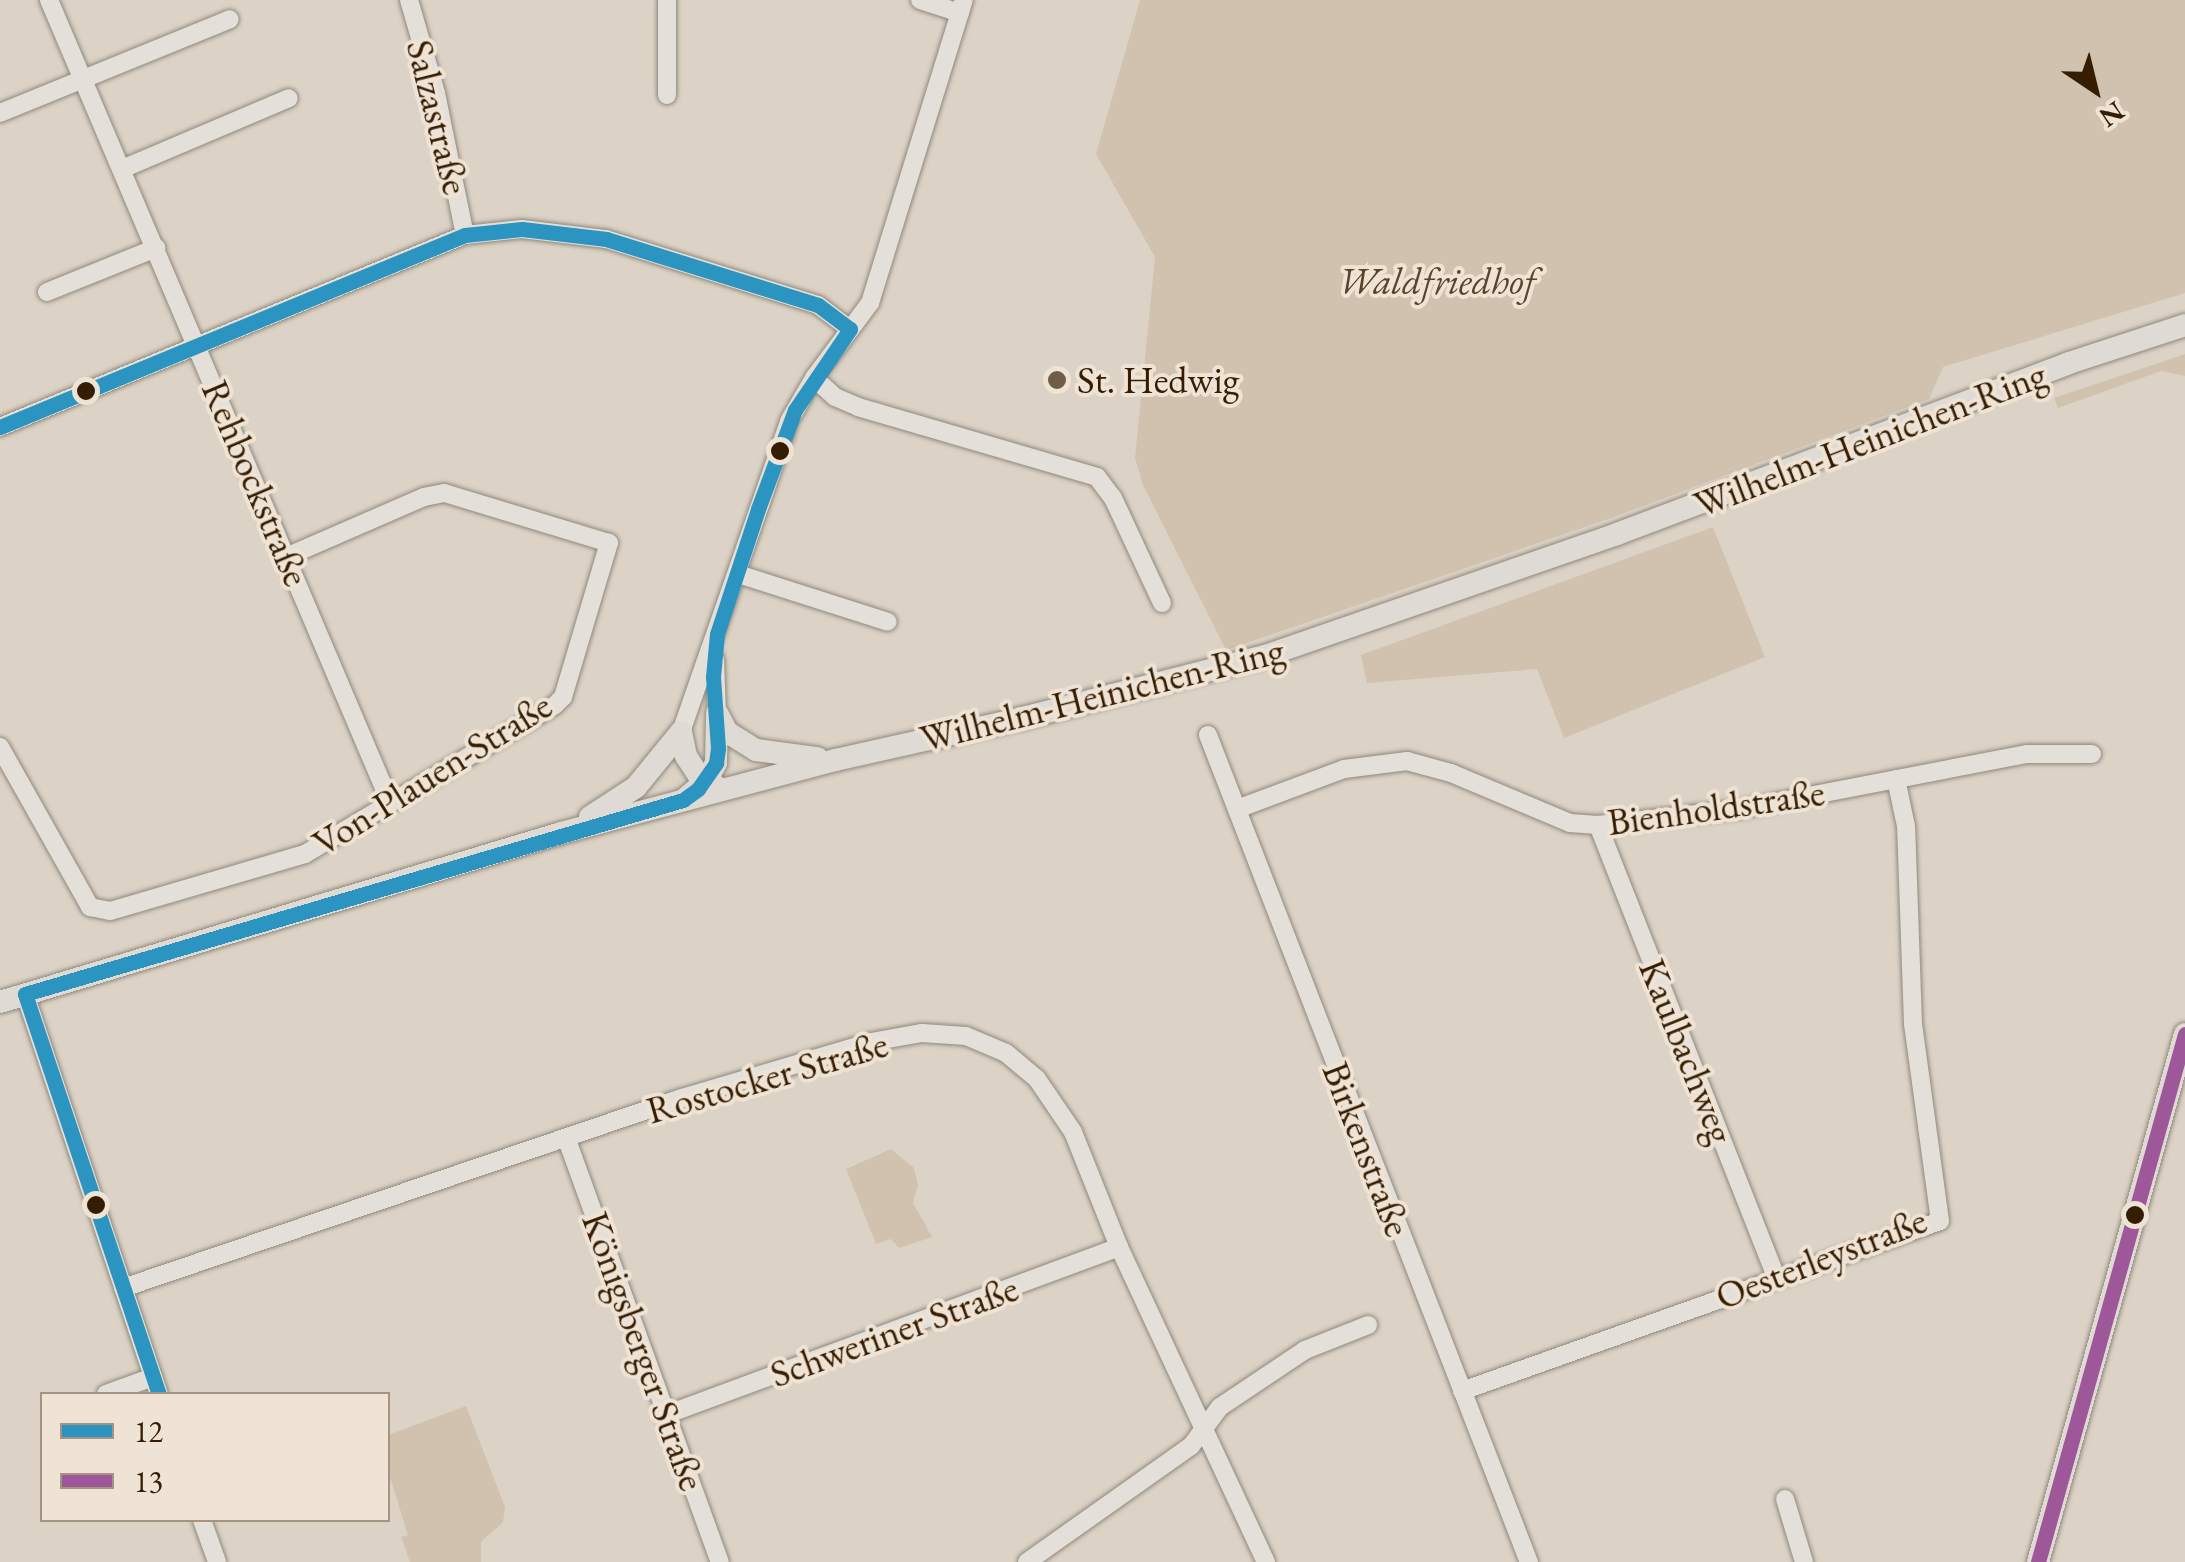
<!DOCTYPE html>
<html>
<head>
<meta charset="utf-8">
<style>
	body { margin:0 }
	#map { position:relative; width:2185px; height:1562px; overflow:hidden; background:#dcd3c6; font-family:"EB Garamond",serif }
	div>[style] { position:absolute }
	.green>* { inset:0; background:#d0c2af }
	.roads { filter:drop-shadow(0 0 2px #90887d) drop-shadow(0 0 2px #90887d) }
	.minor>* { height:18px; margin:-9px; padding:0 9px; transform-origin:9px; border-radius:9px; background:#e4e0d9 }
	.major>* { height:22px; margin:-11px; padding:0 11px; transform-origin:11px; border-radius:11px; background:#dfdad3 }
	.bus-1>* { height:15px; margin:-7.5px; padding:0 7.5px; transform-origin:7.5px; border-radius:7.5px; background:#2c94c0 }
	.bus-2>* { height:15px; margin:-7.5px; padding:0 7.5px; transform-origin:7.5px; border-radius:7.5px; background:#9e589a }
	.dots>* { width:28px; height:28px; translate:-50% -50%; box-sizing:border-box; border:5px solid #eee3d4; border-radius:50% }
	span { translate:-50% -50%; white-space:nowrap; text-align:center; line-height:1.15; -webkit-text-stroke:8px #eee3d4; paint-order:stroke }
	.street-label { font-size:38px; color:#351d03 }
	.park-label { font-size:38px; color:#5a432a; font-style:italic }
	.poi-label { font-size:38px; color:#351d03 }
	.left { translate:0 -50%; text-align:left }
	.legend { position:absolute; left:40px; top:1392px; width:350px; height:130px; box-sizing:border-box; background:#eee3d4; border:2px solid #a49480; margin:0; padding:12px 18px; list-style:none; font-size:30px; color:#351d03 }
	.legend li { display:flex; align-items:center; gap:20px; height:50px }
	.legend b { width:50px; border:2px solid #a49480 }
	.north { position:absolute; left:2045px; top:40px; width:100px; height:100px; -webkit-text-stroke:8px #eee3d4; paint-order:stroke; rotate:145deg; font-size:28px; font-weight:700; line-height:40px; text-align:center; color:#351d03 }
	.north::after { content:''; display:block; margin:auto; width:35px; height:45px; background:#351d03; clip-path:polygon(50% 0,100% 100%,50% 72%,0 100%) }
</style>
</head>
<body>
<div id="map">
	<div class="green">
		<i style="clip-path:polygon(1140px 0,2185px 0,2185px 293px,1943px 367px,1929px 399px,1611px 518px,1226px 650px,1143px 485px,1135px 458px,1155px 257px,1096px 154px)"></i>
		<i style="clip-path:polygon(2185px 354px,2185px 376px,2161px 371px,2058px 408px,2054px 398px)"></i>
		<i style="clip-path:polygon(1713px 527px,1765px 657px,1564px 738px,1537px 669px,1367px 683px,1361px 655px)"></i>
		<i style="clip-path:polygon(891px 1149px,914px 1168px,918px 1185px,913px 1203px,932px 1237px,899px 1248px,891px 1239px,876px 1244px,846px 1169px)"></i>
		<i style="clip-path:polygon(466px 1406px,505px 1507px,503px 1522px,481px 1542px,481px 1562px,410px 1562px,401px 1537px,408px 1535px,388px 1471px,388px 1435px)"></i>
	</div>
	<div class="roads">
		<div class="minor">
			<i style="left:49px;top:0;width:871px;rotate:66.97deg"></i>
			<i style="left:409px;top:0;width:97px;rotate:73.8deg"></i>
			<i style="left:436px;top:93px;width:145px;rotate:78.5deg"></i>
			<i style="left:920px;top:0;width:42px;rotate:18deg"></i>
			<i style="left:667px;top:95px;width:95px;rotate:-90deg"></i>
			<i style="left:0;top:113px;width:248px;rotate:-22.2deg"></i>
			<i style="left:122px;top:169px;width:181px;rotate:-23deg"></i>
			<i style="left:47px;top:292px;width:118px;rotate:-22deg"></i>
			<i style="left:814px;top:378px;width:28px;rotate:42deg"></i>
			<i style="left:835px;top:397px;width:25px;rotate:23deg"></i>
			<i style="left:858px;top:407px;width:249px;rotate:16.3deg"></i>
			<i style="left:1097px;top:477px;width:26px;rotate:53deg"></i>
			<i style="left:1113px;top:498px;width:116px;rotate:65deg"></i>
			<i style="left:0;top:427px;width:503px;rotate:-22.44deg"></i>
			<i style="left:465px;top:235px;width:57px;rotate:-6deg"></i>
			<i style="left:522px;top:229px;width:85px;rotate:6.8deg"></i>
			<i style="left:606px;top:239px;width:222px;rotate:17.3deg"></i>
			<i style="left:818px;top:305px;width:40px;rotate:37deg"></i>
			<i style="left:738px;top:574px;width:157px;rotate:17.7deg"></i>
			<i style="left:715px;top:659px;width:54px;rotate:87.9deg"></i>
			<i style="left:681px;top:732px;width:329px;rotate:-70.8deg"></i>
			<i style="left:789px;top:421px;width:50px;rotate:-59.8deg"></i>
			<i style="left:814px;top:378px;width:94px;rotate:-53.3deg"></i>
			<i style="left:870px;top:303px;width:317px;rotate:-72.8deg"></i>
			<i style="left:1208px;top:735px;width:887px;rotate:68.79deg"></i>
			<i style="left:0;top:747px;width:184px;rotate:60.6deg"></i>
			<i style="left:90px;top:907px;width:20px;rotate:11deg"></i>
			<i style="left:110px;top:911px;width:203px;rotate:-16.3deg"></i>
			<i style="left:305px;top:854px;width:291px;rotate:-30.8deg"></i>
			<i style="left:555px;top:705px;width:11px;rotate:-45deg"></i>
			<i style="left:563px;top:697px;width:161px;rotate:-73.4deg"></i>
			<i style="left:609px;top:543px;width:172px;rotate:-163.1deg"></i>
			<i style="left:444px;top:493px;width:20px;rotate:169deg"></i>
			<i style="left:424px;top:497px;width:148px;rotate:156.5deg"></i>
			<i style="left:1237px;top:809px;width:114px;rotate:-20.5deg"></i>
			<i style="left:1344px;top:769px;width:64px;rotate:-7.2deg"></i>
			<i style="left:1407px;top:761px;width:46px;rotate:15.3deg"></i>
			<i style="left:1451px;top:773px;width:129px;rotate:22.8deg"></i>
			<i style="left:1570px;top:823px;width:28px;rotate:4deg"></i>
			<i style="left:1598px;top:825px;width:144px;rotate:-6.4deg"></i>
			<i style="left:1741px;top:809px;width:291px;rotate:-10.9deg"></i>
			<i style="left:2027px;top:754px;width:65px"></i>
			<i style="left:1598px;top:825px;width:486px;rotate:68.5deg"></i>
			<i style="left:25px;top:994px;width:422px;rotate:71.5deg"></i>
			<i style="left:567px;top:1140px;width:449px;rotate:70.1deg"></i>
			<i style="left:123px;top:1288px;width:587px;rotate:-18.77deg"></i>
			<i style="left:679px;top:1099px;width:200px;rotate:-16.5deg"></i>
			<i style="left:871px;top:1042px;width:52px;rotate:-10deg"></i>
			<i style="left:922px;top:1033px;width:44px;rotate:3.9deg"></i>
			<i style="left:966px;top:1036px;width:43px;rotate:23deg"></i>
			<i style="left:1006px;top:1053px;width:40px;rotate:40deg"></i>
			<i style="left:1037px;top:1079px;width:64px;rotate:55.8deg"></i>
			<i style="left:1073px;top:1132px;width:124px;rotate:68.2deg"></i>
			<i style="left:1119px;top:1247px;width:348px;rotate:65deg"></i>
			<i style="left:1462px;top:1391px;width:507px;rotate:-19.58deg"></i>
			<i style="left:1940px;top:1221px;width:199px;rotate:-97.8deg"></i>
			<i style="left:1913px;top:1024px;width:198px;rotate:-92deg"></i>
			<i style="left:1906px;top:826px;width:48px;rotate:-102deg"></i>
			<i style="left:106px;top:1394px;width:50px;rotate:-19.9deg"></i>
			<i style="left:668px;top:1414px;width:481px;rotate:-20.3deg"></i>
			<i style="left:1785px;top:1499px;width:66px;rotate:73.2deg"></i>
			<i style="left:202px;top:1520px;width:45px;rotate:70.3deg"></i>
			<i style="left:1027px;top:1562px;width:201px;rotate:-35.3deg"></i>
			<i style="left:1191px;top:1446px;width:49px;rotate:-53.4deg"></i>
			<i style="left:1220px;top:1407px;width:102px;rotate:-33.8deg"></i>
			<i style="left:1305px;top:1350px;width:68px;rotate:-21.6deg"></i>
		</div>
		<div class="major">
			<i style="left:717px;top:713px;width:21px;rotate:62deg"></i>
			<i style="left:727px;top:732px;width:34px;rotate:32deg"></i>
			<i style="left:756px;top:750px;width:62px;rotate:7.5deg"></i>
			<i style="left:681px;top:732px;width:25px;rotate:78deg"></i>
			<i style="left:686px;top:756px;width:24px;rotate:57deg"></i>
			<i style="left:699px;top:776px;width:23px;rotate:31deg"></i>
			<i style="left:686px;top:798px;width:26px;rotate:-40deg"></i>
			<i style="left:706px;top:781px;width:21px;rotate:-61deg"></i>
			<i style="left:716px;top:763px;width:46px;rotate:-88.8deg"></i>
			<i style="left:590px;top:817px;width:55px;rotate:-33.1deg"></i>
			<i style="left:636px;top:787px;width:71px;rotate:-50.7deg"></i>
			<i style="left:0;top:1002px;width:586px;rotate:-16.76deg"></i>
			<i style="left:561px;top:833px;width:284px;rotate:-14.9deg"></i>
			<i style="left:835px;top:760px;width:189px;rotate:-12.6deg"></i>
			<i style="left:1019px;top:719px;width:257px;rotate:-14.4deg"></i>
			<i style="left:1268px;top:655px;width:369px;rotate:-19.1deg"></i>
			<i style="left:1617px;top:534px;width:483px;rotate:-20.7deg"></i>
			<i style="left:2069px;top:363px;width:122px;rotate:-18.1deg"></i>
			<i style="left:2038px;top:1562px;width:548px;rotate:-74.44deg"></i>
		</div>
	</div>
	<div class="bus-1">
		<i style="left:0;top:427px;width:503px;rotate:-22.44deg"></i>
		<i style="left:465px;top:235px;width:57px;rotate:-6deg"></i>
		<i style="left:522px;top:229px;width:85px;rotate:6.8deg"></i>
		<i style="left:606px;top:239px;width:222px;rotate:17.3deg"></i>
		<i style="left:818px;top:305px;width:40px;rotate:37deg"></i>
		<i style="left:25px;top:994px;width:686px;rotate:-16.43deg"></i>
		<i style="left:683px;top:800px;width:19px;rotate:-36deg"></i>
		<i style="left:698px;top:789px;width:32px;rotate:-55deg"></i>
		<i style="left:716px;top:763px;width:15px;rotate:-82deg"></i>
		<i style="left:718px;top:748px;width:71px;rotate:-94deg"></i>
		<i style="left:713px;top:677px;width:43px;rotate:-84.7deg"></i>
		<i style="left:717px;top:634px;width:132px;rotate:-71.8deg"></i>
		<i style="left:758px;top:509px;width:106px;rotate:-69.5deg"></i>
		<i style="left:795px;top:410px;width:98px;rotate:-55.8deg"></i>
		<i style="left:25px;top:994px;width:422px;rotate:71.5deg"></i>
	</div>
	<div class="bus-2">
		<i style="left:2038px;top:1562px;width:548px;rotate:-74.44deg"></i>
	</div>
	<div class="dots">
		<i style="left:1057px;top:380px;background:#6f5d47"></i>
		<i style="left:86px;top:391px;background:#351d03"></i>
		<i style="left:780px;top:451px;background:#351d03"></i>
		<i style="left:96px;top:1205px;background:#351d03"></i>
		<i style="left:2135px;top:1215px;background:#351d03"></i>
	</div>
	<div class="street-label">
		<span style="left:438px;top:117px;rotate:76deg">Salzastraße</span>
		<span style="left:1870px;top:439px;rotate:-21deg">Wilhelm-Heinichen-Ring</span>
		<span style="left:256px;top:483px;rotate:67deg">Rehbockstraße</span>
		<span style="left:1102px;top:694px;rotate:-14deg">Wilhelm-Heinichen-Ring</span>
		<span style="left:432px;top:774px;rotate:-32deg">Von-Plauen-Straße</span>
		<span style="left:1716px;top:807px;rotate:-8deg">Bienholdstraße</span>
		<span style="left:1687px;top:1051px;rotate:68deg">Kaulbachweg</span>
		<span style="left:767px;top:1077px;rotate:-16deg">Rostocker Straße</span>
		<span style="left:1367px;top:1149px;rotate:69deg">Birkenstraße</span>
		<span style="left:1821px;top:1258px;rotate:-21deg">Oesterleystraße</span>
		<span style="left:894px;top:1331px;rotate:-20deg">Schweriner Straße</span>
		<span style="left:644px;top:1351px;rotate:70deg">Königsberger Straße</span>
	</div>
	<div class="park-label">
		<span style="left:1437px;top:281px">Waldfriedhof</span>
	</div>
	<div class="poi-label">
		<span class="left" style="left:1077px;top:380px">St. Hedwig</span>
	</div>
	<ul class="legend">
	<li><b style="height:12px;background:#2c94c0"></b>12</li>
	<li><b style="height:12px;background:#9e589a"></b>13</li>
	</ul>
	<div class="north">N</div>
</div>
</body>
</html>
